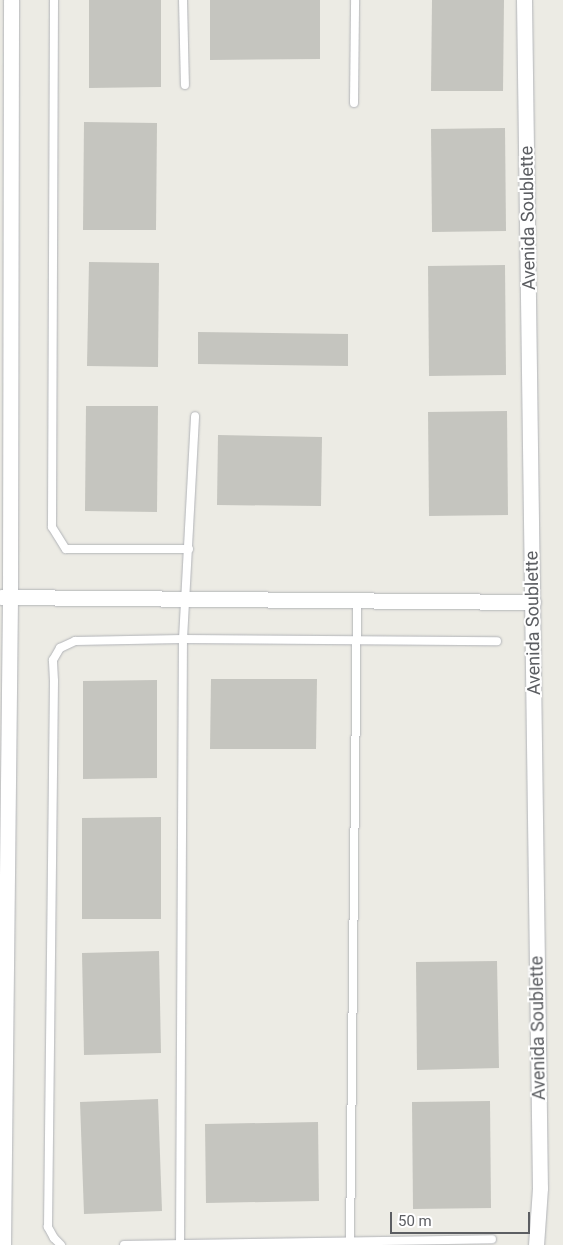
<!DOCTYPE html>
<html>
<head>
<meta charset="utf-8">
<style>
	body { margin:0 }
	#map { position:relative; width:563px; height:1245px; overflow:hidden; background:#ecebe4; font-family:Roboto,sans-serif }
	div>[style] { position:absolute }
	.building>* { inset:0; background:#c5c5bf }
	.roads { filter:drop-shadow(0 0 1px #b1b3b7) drop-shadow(0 0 1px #b1b3b7) }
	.lane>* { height:8px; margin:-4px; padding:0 4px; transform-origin:4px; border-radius:4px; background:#fff }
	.street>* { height:15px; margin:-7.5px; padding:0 7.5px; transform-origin:7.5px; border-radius:7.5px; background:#fff }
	span { translate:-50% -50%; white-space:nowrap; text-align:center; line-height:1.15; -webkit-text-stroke:4px #fff; paint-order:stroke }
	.street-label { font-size:18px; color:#5c5e62 }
	.scale { position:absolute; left:390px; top:1212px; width:140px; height:22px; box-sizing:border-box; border:2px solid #5c5e62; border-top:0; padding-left:6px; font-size:15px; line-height:18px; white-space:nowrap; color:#5c5e62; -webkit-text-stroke:4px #fff; paint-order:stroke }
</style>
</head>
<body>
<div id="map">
	<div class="building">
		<i style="clip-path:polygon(89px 0,161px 0,161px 87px,89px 88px)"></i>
		<i style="clip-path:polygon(210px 0,320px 0,320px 59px,210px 60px)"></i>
		<i style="clip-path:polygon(432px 0,504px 0,503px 91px,431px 91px)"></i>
		<i style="clip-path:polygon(84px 122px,157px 123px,156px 230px,83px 230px)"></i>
		<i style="clip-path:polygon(505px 128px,506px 231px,432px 232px,431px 129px)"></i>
		<i style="clip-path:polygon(89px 262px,159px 263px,158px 367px,87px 366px)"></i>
		<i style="clip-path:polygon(505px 265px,506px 375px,429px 376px,428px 266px)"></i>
		<i style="clip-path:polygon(198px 332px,348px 334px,348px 366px,198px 364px)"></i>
		<i style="clip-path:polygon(86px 406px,158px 406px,157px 512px,85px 511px)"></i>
		<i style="clip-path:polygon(507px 411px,508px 515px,429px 516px,428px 412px)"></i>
		<i style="clip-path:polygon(218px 435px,322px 437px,321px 506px,217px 505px)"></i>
		<i style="clip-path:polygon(211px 679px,317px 679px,316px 749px,210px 749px)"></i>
		<i style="clip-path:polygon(157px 680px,157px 778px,83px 779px,83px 681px)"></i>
		<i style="clip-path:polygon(161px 817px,161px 919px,82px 919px,82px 818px)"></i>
		<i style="clip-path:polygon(159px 951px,161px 1053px,84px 1055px,82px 953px)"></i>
		<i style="clip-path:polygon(497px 961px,499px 1068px,417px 1070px,416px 962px)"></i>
		<i style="clip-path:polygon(158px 1099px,162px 1211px,84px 1214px,80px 1102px)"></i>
		<i style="clip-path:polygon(490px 1101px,491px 1208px,413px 1209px,412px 1102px)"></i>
		<i style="clip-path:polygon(318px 1122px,319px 1201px,206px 1203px,205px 1124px)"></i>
	</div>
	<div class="roads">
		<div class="lane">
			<i style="left:54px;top:0;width:527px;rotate:90.22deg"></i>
			<i style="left:52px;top:527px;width:26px;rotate:58deg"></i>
			<i style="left:66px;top:549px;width:123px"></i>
			<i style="left:183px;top:0;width:85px;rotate:88.7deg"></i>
			<i style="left:354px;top:103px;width:103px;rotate:-89.4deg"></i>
			<i style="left:61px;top:1245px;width:10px;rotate:-135deg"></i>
			<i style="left:54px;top:1238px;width:13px;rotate:-119deg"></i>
			<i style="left:48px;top:1227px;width:546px;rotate:-89.37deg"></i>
			<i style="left:54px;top:681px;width:21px;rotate:-93deg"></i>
			<i style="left:53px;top:660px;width:14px;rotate:-60deg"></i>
			<i style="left:60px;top:648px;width:17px;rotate:-25deg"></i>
			<i style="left:75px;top:641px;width:108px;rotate:-1.1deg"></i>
			<i style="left:183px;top:639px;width:314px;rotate:0.4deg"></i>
			<i style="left:124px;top:1245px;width:368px;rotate:-0.9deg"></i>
			<i style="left:180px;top:1245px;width:606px;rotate:-89.72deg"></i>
			<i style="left:183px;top:639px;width:223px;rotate:-86.9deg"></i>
			<i style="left:350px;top:1245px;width:645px;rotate:-89.38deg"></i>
		</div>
		<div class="street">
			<i style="left:524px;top:0;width:1188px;rotate:89.23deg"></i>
			<i style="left:540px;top:1188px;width:57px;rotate:94deg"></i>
			<i style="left:1px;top:597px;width:532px;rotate:0.54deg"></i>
			<i style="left:3px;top:1245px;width:648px;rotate:-89.38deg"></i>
			<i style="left:10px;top:597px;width:597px;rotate:-89.9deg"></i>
		</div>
	</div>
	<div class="street-label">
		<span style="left:528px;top:218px;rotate:-91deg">Avenida Soublette</span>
		<span style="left:533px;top:623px;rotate:-91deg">Avenida Soublette</span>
		<span style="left:538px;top:1028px;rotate:-91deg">Avenida Soublette</span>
	</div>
	<div class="scale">50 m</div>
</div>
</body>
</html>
